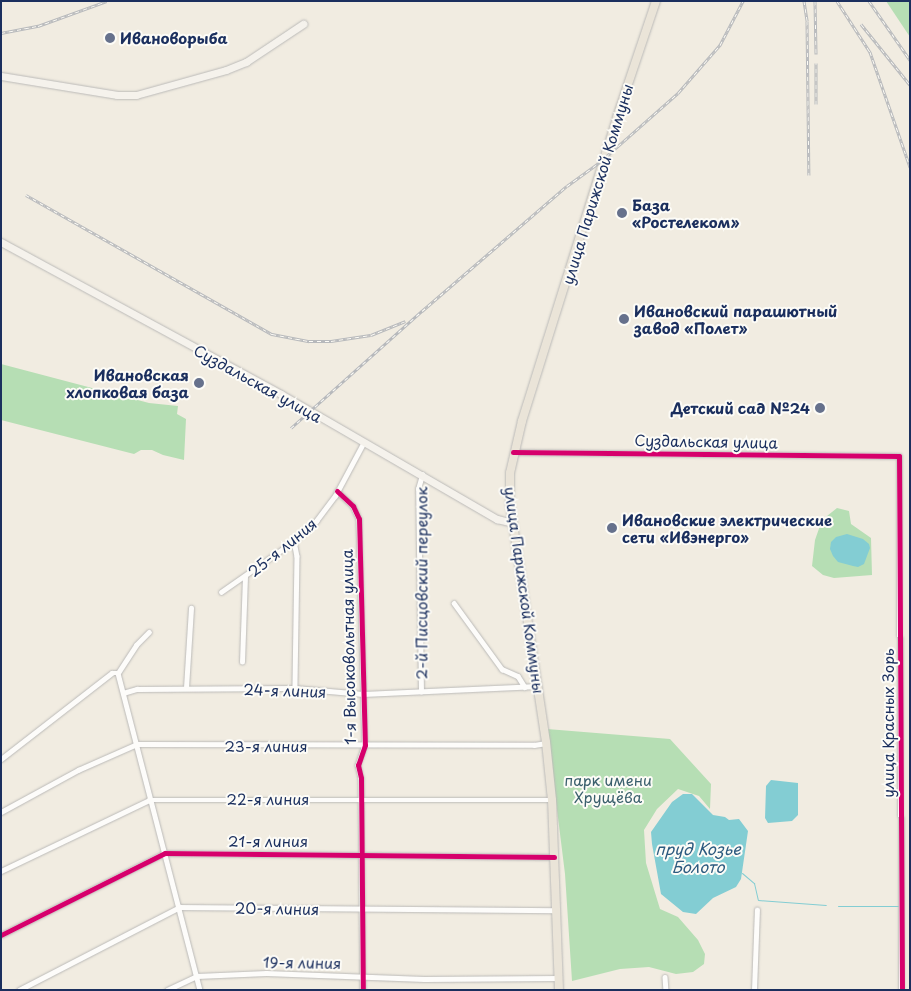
<!DOCTYPE html>
<html>
<head>
<meta charset="utf-8">
<style>
	body { margin:0 }
	#map { position:relative; width:911px; height:991px; overflow:hidden; background:#f1ece1; font-family:"Playpen Sans",sans-serif }
	div>[style] { position:absolute }
	.green>* { inset:0; background:#b6deb4 }
	.water>* { inset:0; background:#83cdd3 }
	.stream>* { height:1px; margin:-0.5px; padding:0 0.5px; transform-origin:0.5px; border-radius:0.5px; background:#83cdd3 }
	.roads { filter:drop-shadow(0 0 1px #bbbab8) drop-shadow(0 0 1px #bbbab8) }
	.street>* { height:4.5px; margin:-2.25px; padding:0 2.25px; transform-origin:2.25px; border-radius:2.25px; background:#fdfcfa }
	.secondary>* { height:7px; margin:-3.5px; padding:0 3.5px; transform-origin:3.5px; border-radius:3.5px; background:#f5f2ec }
	.primary>* { height:8px; margin:-4px; padding:0 4px; transform-origin:4px; border-radius:4px; background:#eae4d8 }
	.rail>* { height:3px; margin-top:-1.5px; transform-origin:0; background:repeating-linear-gradient(90deg,#fdfcf7 0 4px,#b7b9bc 0 8px); box-sizing:border-box; border-block:1px solid #b7b9bc }
	.cycleway>* { height:5px; margin:-2.5px; padding:0 2.5px; transform-origin:2.5px; border-radius:2.5px; background:#d6006c }
	.dots>* { width:14px; height:14px; translate:-50% -50%; box-sizing:border-box; border:2px solid #fdfcf7; border-radius:50% }
	span { translate:-50% -50%; white-space:nowrap; text-align:center; line-height:1.15; -webkit-text-stroke:4px #fdfcf7; paint-order:stroke }
	.poi-label { font-size:15px; color:#1b2f5e; font-weight:700 }
	.left { translate:0 -50%; text-align:left }
	.right { translate:-100% -50%; text-align:right }
	.street-label { font-size:15px; color:#1b2f5e }
	.park-label { font-size:15px; color:#3b606d }
	.water-label { font-size:16px; color:#2c5a7f; font-style:italic }
	.frame { position:absolute; inset:0; border:2px solid #1b2f5e; pointer-events:none }
</style>
</head>
<body>
<div id="map">
	<div class="green">
		<i style="clip-path:polygon(886px 1px,910px 1px,910px 37px)"></i>
		<i style="clip-path:polygon(1px 364px,149px 403px,178px 406px,177px 414px,186px 419px,184px 460px,163px 455px,152px 450px,141px 450px,134px 454px,1px 420px)"></i>
		<i style="clip-path:polygon(837px 508px,849px 511px,851px 524px,871px 538px,872px 575px,834px 578px,823px 575px,812px 566px,815px 540px,822px 520px)"></i>
		<i style="clip-path:polygon(547px 729px,670px 739px,711px 784px,710px 809px,699px 796px,678px 789px,657px 809px,644px 830px,646px 863px,660px 909px,678px 917px,698px 940px,705px 954px,704px 964px,693px 972px,676px 974px,649px 967px,620px 969px,572px 981px,565px 874px)"></i>
	</div>
	<div class="water">
		<i style="clip-path:polygon(847px 534px,863px 539px,869px 544px,870px 548px,864px 564px,858px 567px,853px 566px,838px 562px,833px 556px,830px 549px,831px 542px,836px 537px)"></i>
		<i style="clip-path:polygon(771px 780px,798px 783px,798px 815px,792px 821px,768px 823px,765px 818px,766px 786px)"></i>
		<i style="clip-path:polygon(683px 794px,692px 794px,713px 815px,725px 817px,729px 820px,739px 819px,748px 831px,741px 879px,736px 887px,713px 898px,696px 914px,683px 912px,661px 894px,652px 844px,651px 832px,672px 802px)"></i>
	</div>
	<div class="stream">
		<i style="left:742px;top:873px;width:16px;rotate:40deg"></i>
		<i style="left:754px;top:883px;width:17px;rotate:77deg"></i>
		<i style="left:758px;top:900px;width:68px;rotate:4.2deg"></i>
		<i style="left:838px;top:906px;width:60px"></i>
	</div>
	<div class="roads">
		<div class="street">
			<i style="left:515px;top:452px;width:384px;rotate:0.6deg"></i>
			<i style="left:899px;top:456px;width:534px;rotate:89.68deg"></i>
			<i style="left:337px;top:491px;width:22px;rotate:43deg"></i>
			<i style="left:353px;top:506px;width:14px;rotate:65deg"></i>
			<i style="left:359px;top:519px;width:226px;rotate:88.5deg"></i>
			<i style="left:365px;top:745px;width:21px;rotate:109deg"></i>
			<i style="left:358px;top:765px;width:13px;rotate:77deg"></i>
			<i style="left:361px;top:778px;width:212px;rotate:89.5deg"></i>
			<i style="left:294px;top:541px;width:15px;rotate:79deg"></i>
			<i style="left:297px;top:556px;width:132px;rotate:90.9deg"></i>
			<i style="left:221px;top:592px;width:89px;rotate:-34.9deg"></i>
			<i style="left:294px;top:541px;width:30px;rotate:-42deg"></i>
			<i style="left:316px;top:521px;width:31px;rotate:-53deg"></i>
			<i style="left:335px;top:496px;width:61px;rotate:-61.8deg"></i>
			<i style="left:454px;top:603px;width:82px;rotate:54deg"></i>
			<i style="left:502px;top:669px;width:17px;rotate:24deg"></i>
			<i style="left:518px;top:676px;width:13px;rotate:58deg"></i>
			<i style="left:242px;top:662px;width:85px;rotate:-88deg"></i>
			<i style="left:118px;top:673px;width:327px;rotate:75.5deg"></i>
			<i style="left:118px;top:673px;width:33px;rotate:-57deg"></i>
			<i style="left:136px;top:645px;width:18px;rotate:-45deg"></i>
			<i style="left:186px;top:688px;width:80px;rotate:-86.4deg"></i>
			<i style="left:421px;top:692px;width:203px;rotate:-90.8deg"></i>
			<i style="left:418px;top:489px;width:15px;rotate:-74deg"></i>
			<i style="left:123px;top:693px;width:15px;rotate:-16deg"></i>
			<i style="left:137px;top:689px;width:158px;rotate:-0.4deg"></i>
			<i style="left:295px;top:688px;width:68px;rotate:5deg"></i>
			<i style="left:363px;top:694px;width:175px;rotate:-2.6deg"></i>
			<i style="left:1px;top:759px;width:140px;rotate:-37.8deg"></i>
			<i style="left:112px;top:673px;width:6px"></i>
			<i style="left:1px;top:812px;width:88px;rotate:-28.6deg"></i>
			<i style="left:78px;top:770px;width:64px;rotate:-23.8deg"></i>
			<i style="left:137px;top:744px;width:397px;rotate:0.1deg"></i>
			<i style="left:534px;top:745px;width:12px;rotate:-9deg"></i>
			<i style="left:1px;top:871px;width:164px;rotate:-25.6deg"></i>
			<i style="left:149px;top:800px;width:403px"></i>
			<i style="left:1px;top:935px;width:183px;rotate:-26.6deg"></i>
			<i style="left:165px;top:853px;width:389px;rotate:0.6deg"></i>
			<i style="left:665px;top:977px;width:13px;rotate:86deg"></i>
			<i style="left:19px;top:990px;width:181px;rotate:-27.3deg"></i>
			<i style="left:180px;top:907px;width:376px;rotate:0.5deg"></i>
			<i style="left:167px;top:990px;width:33px;rotate:-25deg"></i>
			<i style="left:197px;top:976px;width:69px;rotate:-2.5deg"></i>
			<i style="left:266px;top:973px;width:158px;rotate:2.2deg"></i>
			<i style="left:424px;top:979px;width:135px;rotate:-0.4deg"></i>
			<i style="left:754px;top:990px;width:80px;rotate:-87.9deg"></i>
		</div>
		<div class="secondary">
			<i style="left:1px;top:76px;width:118px;rotate:9.3deg"></i>
			<i style="left:117px;top:95px;width:19px"></i>
			<i style="left:136px;top:95px;width:93px;rotate:-15.5deg"></i>
			<i style="left:226px;top:70px;width:22px;rotate:-22deg"></i>
			<i style="left:246px;top:62px;width:69px;rotate:-33.7deg"></i>
			<i style="left:1px;top:242px;width:319px;rotate:28.5deg"></i>
			<i style="left:281px;top:394px;width:250px;rotate:30.1deg"></i>
			<i style="left:497px;top:519px;width:16px;rotate:14deg"></i>
		</div>
		<div class="primary">
			<i style="left:559px;top:990px;width:190px;rotate:-92.1deg"></i>
			<i style="left:552px;top:800px;width:58px;rotate:-95.9deg"></i>
			<i style="left:546px;top:742px;width:242px;rotate:-98.6deg"></i>
			<i style="left:510px;top:503px;width:30px;rotate:-90deg"></i>
			<i style="left:510px;top:473px;width:53px;rotate:-77deg"></i>
			<i style="left:522px;top:421px;width:318px;rotate:-72.6deg"></i>
			<i style="left:617px;top:117px;width:122px;rotate:-71.4deg"></i>
		</div>
	</div>
	<div class="rail">
		<i style="left:804px;top:1px;width:20px;rotate:81deg"></i>
		<i style="left:807px;top:21px;width:154px;rotate:89.3deg"></i>
		<i style="left:815px;top:1px;width:53px;rotate:88.9deg"></i>
		<i style="left:837px;top:1px;width:61px;rotate:57.1deg"></i>
		<i style="left:870px;top:52px;width:122px;rotate:70.8deg"></i>
		<i style="left:869px;top:1px;width:72px;rotate:55.2deg"></i>
		<i style="left:861px;top:24px;width:78px;rotate:51.2deg"></i>
		<i style="left:1px;top:33px;width:38px;rotate:-11deg"></i>
		<i style="left:38px;top:26px;width:73px;rotate:-19.9deg"></i>
		<i style="left:816px;top:104px;width:41px;rotate:-90deg"></i>
		<i style="left:26px;top:195px;width:283px;rotate:29.5deg"></i>
		<i style="left:272px;top:334px;width:38px;rotate:11deg"></i>
		<i style="left:309px;top:341px;width:22px"></i>
		<i style="left:331px;top:341px;width:40px;rotate:-8.5deg"></i>
		<i style="left:371px;top:335px;width:37px;rotate:-22deg"></i>
		<i style="left:291px;top:428px;width:176px;rotate:-41.8deg"></i>
		<i style="left:422px;top:311px;width:191px;rotate:-40.8deg"></i>
		<i style="left:567px;top:186px;width:41px;rotate:-36deg"></i>
		<i style="left:600px;top:162px;width:104px;rotate:-41.5deg"></i>
		<i style="left:678px;top:93px;width:64px;rotate:-48.8deg"></i>
		<i style="left:720px;top:45px;width:50px;rotate:-62.4deg"></i>
	</div>
	<div class="cycleway">
		<i style="left:513px;top:452px;width:386px;rotate:0.6deg"></i>
		<i style="left:899px;top:456px;width:534px;rotate:89.68deg"></i>
		<i style="left:337px;top:491px;width:22px;rotate:43deg"></i>
		<i style="left:353px;top:506px;width:14px;rotate:65deg"></i>
		<i style="left:359px;top:519px;width:226px;rotate:88.5deg"></i>
		<i style="left:365px;top:745px;width:21px;rotate:109deg"></i>
		<i style="left:358px;top:765px;width:13px;rotate:77deg"></i>
		<i style="left:361px;top:778px;width:212px;rotate:89.5deg"></i>
		<i style="left:1px;top:935px;width:183px;rotate:-26.6deg"></i>
		<i style="left:165px;top:853px;width:389px;rotate:0.6deg"></i>
	</div>
	<div class="dots">
		<i style="left:110px;top:38px;background:#66718c"></i>
		<i style="left:622px;top:213px;background:#66718c"></i>
		<i style="left:624px;top:319px;background:#66718c"></i>
		<i style="left:199px;top:383px;background:#66718c"></i>
		<i style="left:820px;top:408px;background:#66718c"></i>
		<i style="left:612px;top:528px;background:#66718c"></i>
	</div>
	<div class="poi-label">
		<span class="left" style="left:120px;top:38px">Ивановорыба</span>
		<span class="left" style="left:632px;top:213px">База<br>«Ростелеком»</span>
		<span class="left" style="left:634px;top:319px">Ивановский парашютный<br>завод «Полет»</span>
		<span class="right" style="left:189px;top:383px">Ивановская<br>хлопковая база</span>
		<span class="right" style="left:810px;top:408px">Детский сад №24</span>
		<span class="left" style="left:622px;top:528px">Ивановские электрические<br>сети «Ивэнерго»</span>
	</div>
	<div class="street-label">
		<span style="left:597px;top:184px;rotate:-73deg">улица Парижской Коммуны</span>
		<span style="left:258px;top:383px;rotate:29deg">Суздальская улица</span>
		<span style="left:706px;top:441px;rotate:1deg">Суздальская улица</span>
		<span style="left:282px;top:547px;rotate:-39deg">25-я линия</span>
		<span style="left:421px;top:583px;rotate:-90deg">2-й Писцовский переулок</span>
		<span style="left:525px;top:590px;rotate:82deg">улица Парижской Коммуны</span>
		<span style="left:348px;top:647px;rotate:-91deg">1-я Высоковольтная улица</span>
		<span style="left:285px;top:690px;rotate:2deg">24-я линия</span>
		<span style="left:888px;top:723px;rotate:-90deg">улица Красных Зорь</span>
		<span style="left:266px;top:746px">23-я линия</span>
		<span style="left:268px;top:799px">22-я линия</span>
		<span style="left:268px;top:841px">21-я линия</span>
		<span style="left:277px;top:908px;rotate:1deg">20-я линия</span>
		<span style="left:302px;top:962px;rotate:1deg">19-я линия</span>
	</div>
	<div class="park-label">
		<span style="left:608px;top:788px">парк имени<br>Хрущёва</span>
	</div>
	<div class="water-label">
		<span style="left:698px;top:857px">пруд Козье<br>Болото</span>
	</div>
	<div class="frame"></div>
</div>
</body>
</html>
